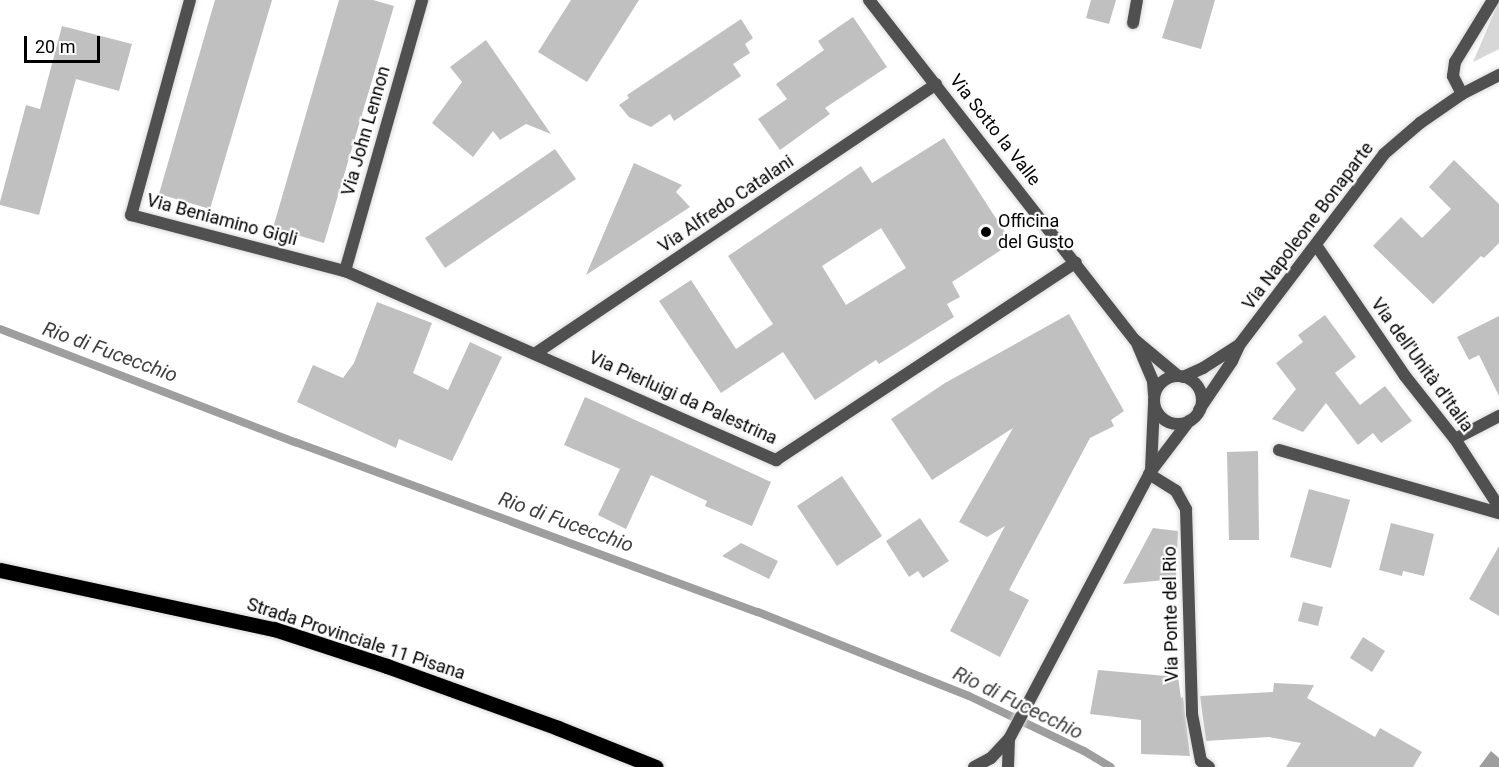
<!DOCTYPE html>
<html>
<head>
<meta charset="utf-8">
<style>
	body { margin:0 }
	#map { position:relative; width:1499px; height:767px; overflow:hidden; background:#fff; font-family:Roboto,sans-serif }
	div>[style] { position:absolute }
	.green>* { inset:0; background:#d7d7d7 }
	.water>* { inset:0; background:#9e9e9e }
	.stream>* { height:8px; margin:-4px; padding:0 4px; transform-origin:4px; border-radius:4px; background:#9e9e9e }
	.building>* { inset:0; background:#c0c0c0 }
	.roads { filter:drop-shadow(0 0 2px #dbdbdb) drop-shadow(0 0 2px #dbdbdb) }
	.service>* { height:12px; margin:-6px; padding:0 6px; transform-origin:6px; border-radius:6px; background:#505050 }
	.minor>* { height:12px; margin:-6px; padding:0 6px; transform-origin:6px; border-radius:6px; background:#505050 }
	.minor>.ring { margin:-6px; padding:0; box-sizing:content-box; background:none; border:12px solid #505050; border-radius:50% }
	.primary>* { height:15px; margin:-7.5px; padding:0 7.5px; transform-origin:7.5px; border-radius:7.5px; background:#000 }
	.dots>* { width:16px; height:16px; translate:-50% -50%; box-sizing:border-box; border:3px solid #fff; border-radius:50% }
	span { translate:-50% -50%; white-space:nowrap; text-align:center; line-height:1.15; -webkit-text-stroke:4.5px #fff; paint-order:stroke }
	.street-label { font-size:18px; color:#000 }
	.poi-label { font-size:18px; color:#000 }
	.left { translate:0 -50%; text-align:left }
	.water-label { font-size:20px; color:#3f3f3f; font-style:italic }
	.scale { position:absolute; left:24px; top:36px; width:76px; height:27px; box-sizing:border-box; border:3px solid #000; border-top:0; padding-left:8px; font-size:18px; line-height:21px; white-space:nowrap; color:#000; -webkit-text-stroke:4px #fff; paint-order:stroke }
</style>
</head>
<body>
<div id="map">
	<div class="green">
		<i style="clip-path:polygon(1499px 1px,1499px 49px,1473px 62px)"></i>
	</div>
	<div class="water">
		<i style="clip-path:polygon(1491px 751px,1499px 758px,1499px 767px,1479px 767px)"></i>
	</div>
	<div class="stream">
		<i style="left:0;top:329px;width:316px;rotate:21deg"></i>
		<i style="left:295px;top:442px;width:493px;rotate:20.2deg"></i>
		<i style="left:758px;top:612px;width:227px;rotate:21.7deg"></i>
		<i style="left:969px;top:696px;width:127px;rotate:25.6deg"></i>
		<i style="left:1084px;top:751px;width:31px;rotate:31deg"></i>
	</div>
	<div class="building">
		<i style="clip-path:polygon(215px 0,272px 0,210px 209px,159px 194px)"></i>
		<i style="clip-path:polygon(339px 0,373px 0,394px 6px,324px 243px,273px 228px)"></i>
		<i style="clip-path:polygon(571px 0,639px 0,587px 82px,538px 52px)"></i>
		<i style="clip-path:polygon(1091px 0,1116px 0,1109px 24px,1086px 18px)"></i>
		<i style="clip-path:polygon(1174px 0,1215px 0,1201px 49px,1162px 38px)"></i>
		<i style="clip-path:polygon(853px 17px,887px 67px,825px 108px,830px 114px,780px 150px,758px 119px,787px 99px,776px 84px,824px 50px,818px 41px)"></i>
		<i style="clip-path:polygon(741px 19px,753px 38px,745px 44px,750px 53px,733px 64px,741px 76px,674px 121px,670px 114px,651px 127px,629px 117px,619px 105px,629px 98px,627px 95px)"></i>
		<i style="clip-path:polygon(62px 26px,132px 44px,119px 91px,76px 79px,39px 215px,0 205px,0 202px,26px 105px,40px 109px)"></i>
		<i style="clip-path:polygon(486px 40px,551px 134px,526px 124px,500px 140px,493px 131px,473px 157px,432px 123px,462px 82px,450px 67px)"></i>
		<i style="clip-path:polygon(evenodd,944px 138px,1012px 243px,952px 282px,960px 297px,947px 304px,954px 317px,879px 364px,876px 360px,815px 400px,783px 352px,721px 393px,659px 301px,691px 280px,736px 349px,773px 324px,728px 256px,861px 166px,872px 183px,944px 138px,881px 228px,906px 268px,846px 305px,822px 266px,881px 228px)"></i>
		<i style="clip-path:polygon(555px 149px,576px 179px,445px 268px,425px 238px)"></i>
		<i style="clip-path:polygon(1454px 160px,1499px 204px,1499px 243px,1484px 258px,1481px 256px,1433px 304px,1373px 246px,1401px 217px,1422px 238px,1451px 209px,1429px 187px)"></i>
		<i style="clip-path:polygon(634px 163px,682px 185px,676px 192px,690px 207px,586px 275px)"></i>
		<i style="clip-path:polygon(377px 302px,432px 323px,413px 373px,448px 390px,470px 342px,502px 357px,452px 461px,399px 439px,396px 448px,297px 402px,313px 365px,343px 378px,354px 363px)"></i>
		<i style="clip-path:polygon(1069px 314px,1124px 411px,1111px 420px,1114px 426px,1090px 438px,1009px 590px,1029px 600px,1000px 657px,950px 631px,1005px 526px,987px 537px,959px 522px,1013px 428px,932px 480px,891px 419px,945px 383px)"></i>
		<i style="clip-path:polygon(1325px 315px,1356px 357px,1335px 373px,1360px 405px,1385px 386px,1412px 421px,1381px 443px,1373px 433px,1358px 445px,1326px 403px,1303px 432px,1272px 419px,1296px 389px,1276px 363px,1303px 342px,1298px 335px)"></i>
		<i style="clip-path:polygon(1499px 316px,1499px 396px,1479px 355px,1469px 360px,1457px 337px)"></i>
		<i style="clip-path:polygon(585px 397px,771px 482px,752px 526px,705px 506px,707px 501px,651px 475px,626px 529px,598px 515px,620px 469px,564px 445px)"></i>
		<i style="clip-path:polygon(1258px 451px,1259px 540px,1229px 540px,1227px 452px)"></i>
		<i style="clip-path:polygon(842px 476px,882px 536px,837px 566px,797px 506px)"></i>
		<i style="clip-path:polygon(1309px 489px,1350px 500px,1331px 568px,1290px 557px)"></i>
		<i style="clip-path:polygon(920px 518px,949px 561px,923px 578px,918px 571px,909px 577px,886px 541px)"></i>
		<i style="clip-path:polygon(1391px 523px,1434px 534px,1424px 576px,1403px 571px,1402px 576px,1379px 570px)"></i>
		<i style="clip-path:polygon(1153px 528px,1178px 531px,1176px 579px,1123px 584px)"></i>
		<i style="clip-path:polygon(741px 543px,778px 561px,769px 579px,722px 556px)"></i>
		<i style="clip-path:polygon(1499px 546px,1499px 616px,1469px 599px)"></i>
		<i style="clip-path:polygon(1303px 602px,1323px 607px,1318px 626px,1298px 621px)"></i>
		<i style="clip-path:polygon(1363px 637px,1385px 651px,1372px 672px,1350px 658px)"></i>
		<i style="clip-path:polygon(1098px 670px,1178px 677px,1181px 698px,1183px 697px,1190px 756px,1141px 754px,1141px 720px,1090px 714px)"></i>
		<i style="clip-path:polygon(1274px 683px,1314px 685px,1307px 698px,1375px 737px,1380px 728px,1422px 752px,1413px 767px,1286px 767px,1301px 743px,1269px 737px,1206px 741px,1200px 696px,1273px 692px)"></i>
	</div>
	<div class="roads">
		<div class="service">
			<i style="left:1133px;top:23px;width:23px;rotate:-80deg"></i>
		</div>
		<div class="minor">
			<i style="left:190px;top:0;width:223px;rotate:105.3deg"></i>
			<i style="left:131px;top:215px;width:221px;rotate:14.7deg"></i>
			<i style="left:345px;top:271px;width:471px;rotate:23.7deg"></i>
			<i style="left:776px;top:460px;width:359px;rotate:-33.4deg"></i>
			<i style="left:869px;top:0;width:432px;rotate:52deg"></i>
			<i style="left:1135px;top:340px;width:56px;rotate:39.9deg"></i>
			<i style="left:1462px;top:94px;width:20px;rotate:-117deg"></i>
			<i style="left:1453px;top:76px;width:14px;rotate:-82deg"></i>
			<i style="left:1455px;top:62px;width:73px;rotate:-58.5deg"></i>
			<i style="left:1316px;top:245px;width:158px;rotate:55.8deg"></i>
			<i style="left:1405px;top:376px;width:80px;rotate:51.6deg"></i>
			<i style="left:1455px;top:439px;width:81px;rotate:57.1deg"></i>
			<i style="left:345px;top:271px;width:282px;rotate:-74.1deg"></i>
			<i style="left:1136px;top:341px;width:43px;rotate:67deg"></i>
			<i style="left:1153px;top:381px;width:13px;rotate:86deg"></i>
			<i style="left:536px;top:353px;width:482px;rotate:-33.9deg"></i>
			<i class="ring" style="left:1154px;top:376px;width:36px;height:36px"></i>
			<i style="left:1183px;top:377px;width:22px;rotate:-24deg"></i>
			<i style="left:1203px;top:368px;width:43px;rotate:-32.6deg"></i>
			<i style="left:1199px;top:410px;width:59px;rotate:-56deg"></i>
			<i style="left:1232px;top:361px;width:19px;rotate:-65deg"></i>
			<i style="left:1240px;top:344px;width:238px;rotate:-52.8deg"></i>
			<i style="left:1384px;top:154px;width:48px;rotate:-40.7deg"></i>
			<i style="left:1420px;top:123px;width:51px;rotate:-34.6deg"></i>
			<i style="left:1462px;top:94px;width:42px;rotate:-27.2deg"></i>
			<i style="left:1455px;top:439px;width:50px;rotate:-27.6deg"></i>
			<i style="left:1279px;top:450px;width:229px;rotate:16deg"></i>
			<i style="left:1151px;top:470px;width:66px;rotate:-87.4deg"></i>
			<i style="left:1149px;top:474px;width:32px;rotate:32deg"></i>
			<i style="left:1176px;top:491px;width:21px;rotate:61deg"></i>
			<i style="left:1186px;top:509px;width:205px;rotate:88.3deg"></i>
			<i style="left:1192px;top:714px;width:48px;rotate:79.2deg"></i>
			<i style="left:1201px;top:761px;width:10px;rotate:37deg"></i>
			<i style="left:974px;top:767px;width:19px;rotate:-28deg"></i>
			<i style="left:991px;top:758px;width:26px;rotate:-47deg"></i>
			<i style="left:1009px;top:739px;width:303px;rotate:-62.1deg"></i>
			<i style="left:1151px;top:471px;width:63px;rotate:-52.8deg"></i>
			<i style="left:1008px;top:767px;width:28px;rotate:-88deg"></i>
		</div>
		<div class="primary">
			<i style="left:0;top:570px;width:280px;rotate:12.2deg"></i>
			<i style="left:274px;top:629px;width:119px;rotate:18.1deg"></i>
			<i style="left:387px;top:666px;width:182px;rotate:19.9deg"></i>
			<i style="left:558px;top:728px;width:105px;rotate:21.7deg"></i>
		</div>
	</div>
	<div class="dots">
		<i style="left:986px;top:232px;background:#000"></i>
	</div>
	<div class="street-label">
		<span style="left:995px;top:130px;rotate:52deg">Via Sotto la Valle</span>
		<span style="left:366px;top:131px;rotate:-74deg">Via John Lennon</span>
		<span style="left:726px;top:204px;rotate:-34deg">Via Alfredo Catalani</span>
		<span style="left:222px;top:220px;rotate:15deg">Via Beniamino Gigli</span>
		<span style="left:1308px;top:226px;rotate:-53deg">Via Napoleone Bonaparte</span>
		<span style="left:1422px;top:365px;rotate:54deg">Via dell'Unità d'Italia</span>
		<span style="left:683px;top:398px;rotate:24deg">Via Pierluigi da Palestrina</span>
		<span style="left:1171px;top:614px;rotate:-91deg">Via Ponte del Rio</span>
		<span style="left:356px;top:639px;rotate:18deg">Strada Provinciale 11 Pisana</span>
	</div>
	<div class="poi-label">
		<span class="left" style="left:998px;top:232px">Officina<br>del Gusto</span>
	</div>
	<div class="water-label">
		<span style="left:110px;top:352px;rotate:20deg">Rio di Fucecchio</span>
		<span style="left:566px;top:522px;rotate:20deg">Rio di Fucecchio</span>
		<span style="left:1018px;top:703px;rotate:26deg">Rio di Fucecchio</span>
	</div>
	<div class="scale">20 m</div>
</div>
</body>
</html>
